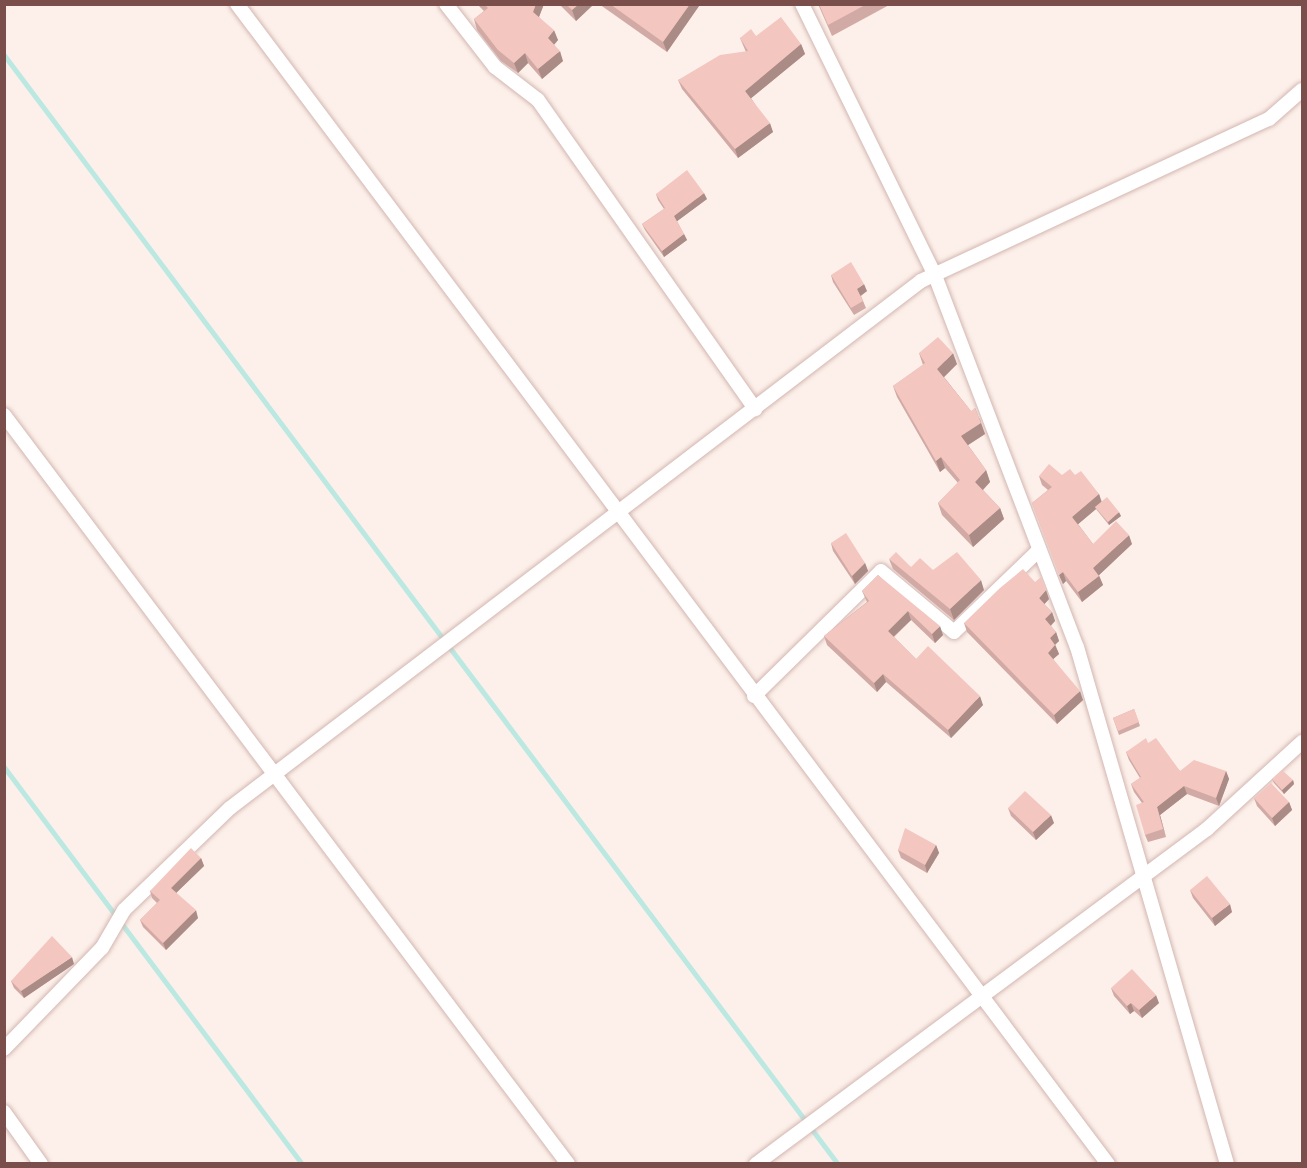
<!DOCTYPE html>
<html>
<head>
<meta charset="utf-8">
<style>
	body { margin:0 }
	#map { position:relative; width:1307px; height:1168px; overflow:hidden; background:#fdf0ea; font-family:Lato,sans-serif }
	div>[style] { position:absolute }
	.stream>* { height:5px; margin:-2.5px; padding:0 2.5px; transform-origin:2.5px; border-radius:2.5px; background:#bce8e2 }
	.roads { filter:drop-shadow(0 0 2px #d3b6b1) drop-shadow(0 0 2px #d3b6b1) }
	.minor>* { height:14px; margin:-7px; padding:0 7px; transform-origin:7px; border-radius:7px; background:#fff }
	.wall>* { inset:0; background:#d2aaa5 }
	.shaded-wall>* { inset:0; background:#ab8b86 }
	.building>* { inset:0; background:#f4c6c0 }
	span { translate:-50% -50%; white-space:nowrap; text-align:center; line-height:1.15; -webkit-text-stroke:5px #fff5f1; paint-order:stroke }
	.frame { position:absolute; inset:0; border:6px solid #7a4e4b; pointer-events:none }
</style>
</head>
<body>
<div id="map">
	<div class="stream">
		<i style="left:4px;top:55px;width:1388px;rotate:53.06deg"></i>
		<i style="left:4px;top:767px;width:496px;rotate:53.1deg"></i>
	</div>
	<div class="roads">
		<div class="minor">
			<i style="left:237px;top:4px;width:1451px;rotate:53.1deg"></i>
			<i style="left:446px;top:4px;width:80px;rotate:52.1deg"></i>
			<i style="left:495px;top:67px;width:54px;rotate:37.5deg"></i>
			<i style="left:538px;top:100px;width:378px;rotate:54.9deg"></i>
			<i style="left:802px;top:4px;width:300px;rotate:63.9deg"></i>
			<i style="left:934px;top:273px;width:400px;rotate:69.1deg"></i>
			<i style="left:1077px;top:647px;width:538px;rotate:73.82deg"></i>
			<i style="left:4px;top:415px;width:938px;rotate:53.02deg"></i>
			<i style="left:754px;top:696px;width:178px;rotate:-44.5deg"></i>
			<i style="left:881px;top:571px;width:95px;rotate:39.9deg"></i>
			<i style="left:954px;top:632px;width:117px;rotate:-44deg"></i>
			<i style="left:4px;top:1049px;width:141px;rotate:-45.9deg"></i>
			<i style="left:102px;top:948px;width:44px;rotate:-59.9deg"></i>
			<i style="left:124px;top:910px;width:147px;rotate:-43.9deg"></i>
			<i style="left:230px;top:808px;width:869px;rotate:-37.33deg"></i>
			<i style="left:921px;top:281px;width:384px;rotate:-25deg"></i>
			<i style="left:1269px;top:119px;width:44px;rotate:-41.3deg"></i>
			<i style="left:4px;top:1112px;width:64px;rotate:54.6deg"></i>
			<i style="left:756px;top:1164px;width:562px;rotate:-36.6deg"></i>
			<i style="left:1207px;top:829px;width:129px;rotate:-42.5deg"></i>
		</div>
	</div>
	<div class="wall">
		<i style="clip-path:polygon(477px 4px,544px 4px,539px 17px,558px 40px,554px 45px,563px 61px,542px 79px,528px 63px,518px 73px,501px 61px,477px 30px,474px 19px,484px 11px)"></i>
		<i style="clip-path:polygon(559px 4px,594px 4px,576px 21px)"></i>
		<i style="clip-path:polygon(599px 4px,699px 4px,699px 6px,667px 52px)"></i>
		<i style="clip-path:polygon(818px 4px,891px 4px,832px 36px)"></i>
		<i style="clip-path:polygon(756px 36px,801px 44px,805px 54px,751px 98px,773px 132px,738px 158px,682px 89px,678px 80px,746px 52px,740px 38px)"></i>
		<i style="clip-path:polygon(656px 194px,707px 199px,677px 221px,687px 240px,664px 257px,645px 230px,642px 224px,664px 209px,658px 200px)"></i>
		<i style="clip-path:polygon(831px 275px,867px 291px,861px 296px,866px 308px,854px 315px,833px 282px)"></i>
		<i style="clip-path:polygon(919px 353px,957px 364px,944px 377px,971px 411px,980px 419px,985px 434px,968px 445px,986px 470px,990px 482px,983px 490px,1000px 508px,1004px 519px,973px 547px,942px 515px,938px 503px,958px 483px,945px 468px,940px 472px,897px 397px,893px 386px,923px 365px)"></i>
		<i style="clip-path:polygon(1062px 475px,1075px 475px,1099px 494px,1102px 502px,1121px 516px,1109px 525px,1096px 509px,1078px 524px,1093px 544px,1132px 544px,1099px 575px,1103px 585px,1082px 602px,1066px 581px,1063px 584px,1032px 503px,1048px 490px,1042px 485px,1039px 476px)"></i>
		<i style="clip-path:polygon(831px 543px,865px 563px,868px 571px,855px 584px,833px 551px)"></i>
		<i style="clip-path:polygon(889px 559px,911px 567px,933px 570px,984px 590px,954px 620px,893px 569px)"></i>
		<i style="clip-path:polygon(878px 575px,943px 635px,935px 643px,911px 620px,894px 637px,916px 659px,983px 705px,951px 738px,886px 682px,877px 692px,827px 645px,824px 636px,867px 602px,862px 591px)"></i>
		<i style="clip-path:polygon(1049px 599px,1044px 604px,1052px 612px,1055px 621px,1051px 626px,1056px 632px,1059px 641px,1055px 644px,1059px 654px,1053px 659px,1083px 700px,1057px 724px,967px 632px,964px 623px)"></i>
		<i style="clip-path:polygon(1134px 709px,1140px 726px,1119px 735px,1113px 718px)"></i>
		<i style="clip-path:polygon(1148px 743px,1180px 771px,1226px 771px,1229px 779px,1219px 806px,1187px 794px,1160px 815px,1166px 837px,1148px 842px,1145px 835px,1142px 803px,1134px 792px,1131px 784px,1140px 778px,1129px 760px,1126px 752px)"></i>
		<i style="clip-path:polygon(1272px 779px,1293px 780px,1294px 784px,1284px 794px,1274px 783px)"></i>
		<i style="clip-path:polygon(1254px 798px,1289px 802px,1292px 810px,1275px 826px,1257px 806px)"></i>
		<i style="clip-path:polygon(1008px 808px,1054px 823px,1036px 840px,1011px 816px)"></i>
		<i style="clip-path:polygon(936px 845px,939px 853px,927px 873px,901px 858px,898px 850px)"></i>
		<i style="clip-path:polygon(201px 858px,204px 866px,176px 893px,198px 918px,166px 950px,143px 927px,140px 920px,157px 903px,152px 898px,150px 891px)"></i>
		<i style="clip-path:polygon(1190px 890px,1232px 912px,1215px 926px,1193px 898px)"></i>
		<i style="clip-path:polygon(74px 964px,24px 998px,14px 988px,11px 981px)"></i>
		<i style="clip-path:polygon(1111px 988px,1159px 1003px,1142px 1018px,1134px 1011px,1130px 1014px,1114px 996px)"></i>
	</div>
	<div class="shaded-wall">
		<i style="clip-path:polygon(536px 4px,544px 4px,537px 22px,533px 12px)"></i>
		<i style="clip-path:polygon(579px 4px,594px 4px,576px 21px,572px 10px)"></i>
		<i style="clip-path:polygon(690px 4px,699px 4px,699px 6px,667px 52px,663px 42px)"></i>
		<i style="clip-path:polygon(554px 30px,558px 40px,551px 48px,548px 38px)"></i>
		<i style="clip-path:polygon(801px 44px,805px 54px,749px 100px,745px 91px)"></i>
		<i style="clip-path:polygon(560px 51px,563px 61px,542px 79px,538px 69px)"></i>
		<i style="clip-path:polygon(525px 53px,528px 63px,518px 73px,514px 63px)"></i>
		<i style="clip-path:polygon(770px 123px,773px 132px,738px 158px,735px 149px)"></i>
		<i style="clip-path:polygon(704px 193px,707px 199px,676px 222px,674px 216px)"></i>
		<i style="clip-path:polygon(684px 234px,687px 240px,664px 257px,662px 251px)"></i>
		<i style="clip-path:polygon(864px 284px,867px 291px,860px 296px,857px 289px)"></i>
		<i style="clip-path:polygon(953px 353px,957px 364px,941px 380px,937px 369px)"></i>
		<i style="clip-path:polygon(975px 408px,985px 434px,965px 447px,961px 436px)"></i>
		<i style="clip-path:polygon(941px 457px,945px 468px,940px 472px,936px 461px)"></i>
		<i style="clip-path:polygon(986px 470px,990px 482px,979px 494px,975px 482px)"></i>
		<i style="clip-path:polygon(1099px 494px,1102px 504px,1095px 507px,1096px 509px,1076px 526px,1072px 517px)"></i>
		<i style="clip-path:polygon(1000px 508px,1004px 519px,973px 547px,969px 535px)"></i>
		<i style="clip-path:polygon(1119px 512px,1121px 516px,1109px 525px,1108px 522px)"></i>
		<i style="clip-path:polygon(1129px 535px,1132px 544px,1097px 577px,1093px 568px)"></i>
		<i style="clip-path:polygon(865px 563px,868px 571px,855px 584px,852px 576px)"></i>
		<i style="clip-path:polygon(1063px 572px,1066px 581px,1063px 584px,1059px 575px)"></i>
		<i style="clip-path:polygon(1099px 576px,1103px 585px,1082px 602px,1078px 592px)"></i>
		<i style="clip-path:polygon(981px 580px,984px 590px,954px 620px,950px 609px)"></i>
		<i style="clip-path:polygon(1046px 590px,1049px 599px,1042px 607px,1039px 598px)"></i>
		<i style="clip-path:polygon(908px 611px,911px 620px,891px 639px,888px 631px)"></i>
		<i style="clip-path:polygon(1052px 612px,1055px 621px,1048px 628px,1045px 619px)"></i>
		<i style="clip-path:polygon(940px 626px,943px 635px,935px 643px,932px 634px)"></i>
		<i style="clip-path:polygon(1056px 632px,1059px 641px,1053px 647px,1050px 638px)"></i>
		<i style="clip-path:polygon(1055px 645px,1059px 654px,1051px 661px,1048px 653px)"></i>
		<i style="clip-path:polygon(883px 674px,886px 682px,877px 692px,874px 683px)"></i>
		<i style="clip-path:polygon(1080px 691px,1083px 700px,1057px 724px,1054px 715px)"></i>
		<i style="clip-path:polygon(980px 696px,983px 705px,951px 738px,948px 730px)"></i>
		<i style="clip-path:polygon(1226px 771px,1229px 779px,1219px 806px,1216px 798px)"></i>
		<i style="clip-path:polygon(1293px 780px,1294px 784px,1284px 794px,1282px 790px)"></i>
		<i style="clip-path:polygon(1184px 786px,1187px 794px,1160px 815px,1166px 837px,1157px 807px)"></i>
		<i style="clip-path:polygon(1289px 802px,1292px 810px,1275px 826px,1272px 818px)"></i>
		<i style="clip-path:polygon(1051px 815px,1054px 823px,1036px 840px,1033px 832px)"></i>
		<i style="clip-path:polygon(936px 845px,939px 853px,927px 873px,925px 865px)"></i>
		<i style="clip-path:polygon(201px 858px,204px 866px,174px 895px,171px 888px)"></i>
		<i style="clip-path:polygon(1230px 904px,1232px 912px,1215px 926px,1212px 918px)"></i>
		<i style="clip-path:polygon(196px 910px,198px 918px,166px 950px,163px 943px)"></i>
		<i style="clip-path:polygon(72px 957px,74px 964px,24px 998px,21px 991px)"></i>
		<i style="clip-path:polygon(1156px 995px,1159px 1003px,1142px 1018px,1139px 1010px)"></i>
		<i style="clip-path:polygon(1131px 1003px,1134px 1011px,1130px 1014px,1127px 1006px)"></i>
	</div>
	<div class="building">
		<i style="clip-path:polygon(484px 4px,536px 4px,533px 12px,554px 30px,548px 38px,560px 51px,538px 69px,525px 53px,514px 63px,498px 50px,474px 19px,488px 8px)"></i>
		<i style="clip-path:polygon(566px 4px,579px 4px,572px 10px)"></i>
		<i style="clip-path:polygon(610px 4px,690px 4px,663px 42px)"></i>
		<i style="clip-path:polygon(819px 4px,867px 4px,828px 25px)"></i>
		<i style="clip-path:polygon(781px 17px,801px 44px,745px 91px,770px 123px,735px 149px,678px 80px,720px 55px,748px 51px,740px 38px,751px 29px,756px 36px)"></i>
		<i style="clip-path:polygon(687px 170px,704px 193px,674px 216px,684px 234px,662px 251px,642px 224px,665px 208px,656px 194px)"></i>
		<i style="clip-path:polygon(851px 262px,864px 284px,857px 289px,863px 301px,851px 308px,831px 275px)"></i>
		<i style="clip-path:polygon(938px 337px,953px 353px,937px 369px,971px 411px,975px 408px,981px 423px,961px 436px,986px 470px,975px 482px,1000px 508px,969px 535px,938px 503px,960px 480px,941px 457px,936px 461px,893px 386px,925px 363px,919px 353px)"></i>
		<i style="clip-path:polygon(1049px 464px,1062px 475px,1070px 469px,1075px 475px,1081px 471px,1099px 494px,1072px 517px,1093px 544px,1116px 521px,1129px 535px,1093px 568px,1099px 576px,1078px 592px,1063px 572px,1059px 575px,1032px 503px,1052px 487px,1039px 476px)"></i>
		<i style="clip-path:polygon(1107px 497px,1119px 512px,1108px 522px,1095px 507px)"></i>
		<i style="clip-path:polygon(846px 533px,865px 563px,852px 576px,831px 543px)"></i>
		<i style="clip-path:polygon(896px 552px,911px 567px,920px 558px,933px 570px,957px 552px,981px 580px,950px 609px,889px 559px)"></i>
		<i style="clip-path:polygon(1023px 569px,1035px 582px,1041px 577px,1046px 590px,1039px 598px,1052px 612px,1045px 619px,1056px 632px,1050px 638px,1055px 645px,1048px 653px,1080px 691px,1054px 715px,964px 623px,1000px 588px)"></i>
		<i style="clip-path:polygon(878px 575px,940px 626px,932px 634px,908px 611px,888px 631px,916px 659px,928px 646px,980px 696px,948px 730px,883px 674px,874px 683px,824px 636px,869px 601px,862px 591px)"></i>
		<i style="clip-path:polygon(1134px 709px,1139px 722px,1118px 731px,1113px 718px)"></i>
		<i style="clip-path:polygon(1146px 738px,1148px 743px,1156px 738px,1180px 771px,1194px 760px,1226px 771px,1216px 798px,1184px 786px,1157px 807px,1163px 829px,1145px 835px,1136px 805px,1144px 802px,1131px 784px,1141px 777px,1126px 752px)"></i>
		<i style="clip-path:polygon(1282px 770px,1293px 780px,1282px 790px,1272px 779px)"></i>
		<i style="clip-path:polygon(1271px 783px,1289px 802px,1272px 818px,1254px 798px)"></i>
		<i style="clip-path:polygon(1025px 791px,1051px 815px,1033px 832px,1008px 808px)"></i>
		<i style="clip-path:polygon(905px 828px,936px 845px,925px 865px,898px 850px)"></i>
		<i style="clip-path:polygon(191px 848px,201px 858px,171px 888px,196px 910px,163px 943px,140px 920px,160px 900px,150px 891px)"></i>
		<i style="clip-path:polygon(1207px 876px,1230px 904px,1212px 918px,1190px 890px)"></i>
		<i style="clip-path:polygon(52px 936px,72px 957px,21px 991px,11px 981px)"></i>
		<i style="clip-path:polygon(1132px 969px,1156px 995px,1139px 1010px,1131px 1003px,1127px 1006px,1111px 988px)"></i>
	</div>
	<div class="frame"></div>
</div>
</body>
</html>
